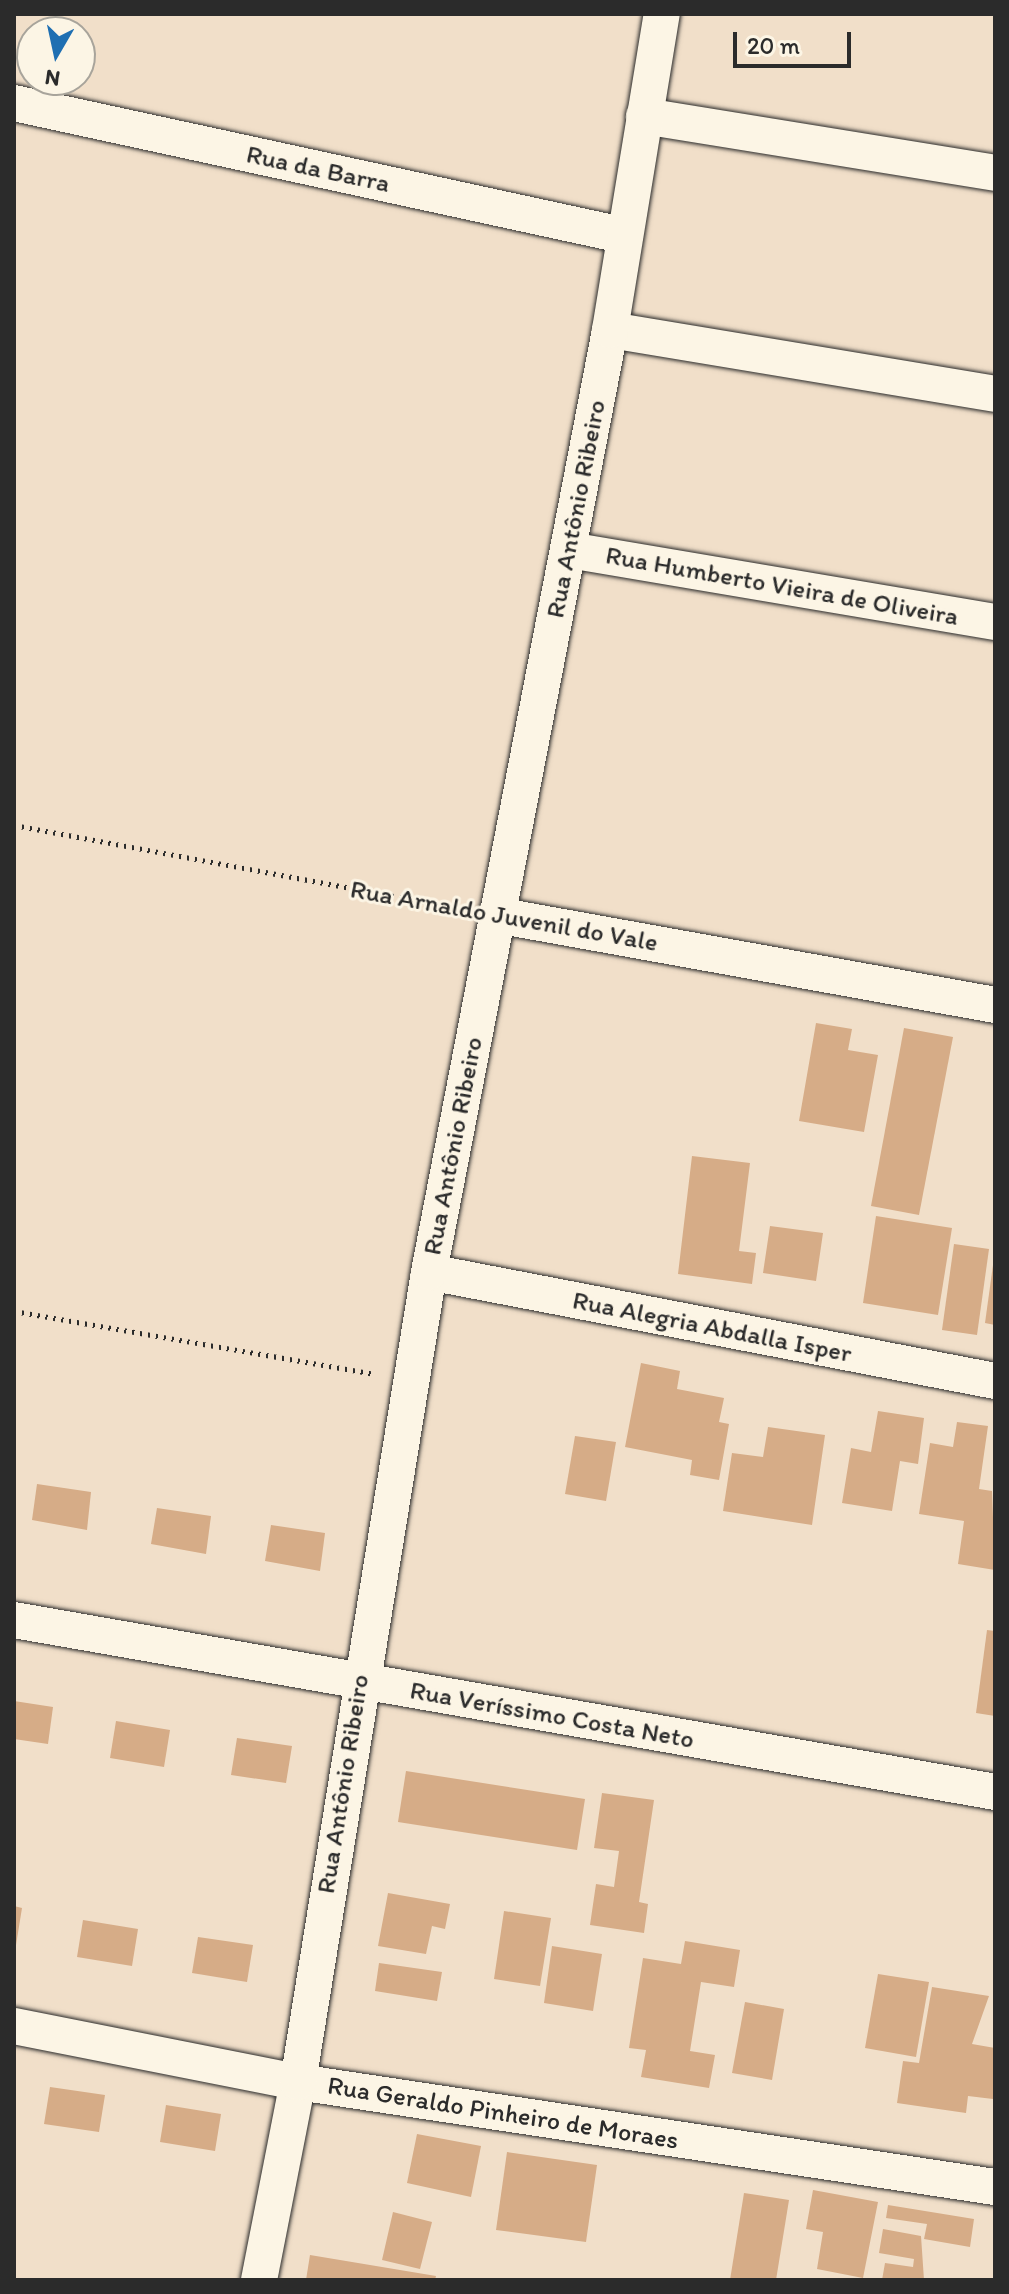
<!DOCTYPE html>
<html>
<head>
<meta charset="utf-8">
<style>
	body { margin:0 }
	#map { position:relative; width:1009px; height:2294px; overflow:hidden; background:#f1dfc9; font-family:Itim,sans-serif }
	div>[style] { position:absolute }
	.building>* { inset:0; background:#d6ac87 }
	.path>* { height:5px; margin-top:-2.5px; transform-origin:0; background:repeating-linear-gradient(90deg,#2b2b2b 0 2px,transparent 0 8px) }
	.roads { filter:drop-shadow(0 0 2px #2b2b2b) drop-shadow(0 0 2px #2b2b2b) }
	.minor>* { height:36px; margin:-18px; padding:0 18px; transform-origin:18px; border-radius:18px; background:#fcf5e5 }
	span { translate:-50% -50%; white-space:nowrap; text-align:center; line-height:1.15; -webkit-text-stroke:6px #fcf5e5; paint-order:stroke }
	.street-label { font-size:26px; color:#2b2b2b }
	.frame { position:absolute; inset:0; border:16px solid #2b2b2b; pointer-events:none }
	.north { position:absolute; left:16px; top:16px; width:80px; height:80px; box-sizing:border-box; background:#fcf5e5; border:2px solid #a8a49b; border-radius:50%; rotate:189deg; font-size:22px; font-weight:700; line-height:32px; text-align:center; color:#2b2b2b }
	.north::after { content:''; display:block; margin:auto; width:28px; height:36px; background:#1f6fb2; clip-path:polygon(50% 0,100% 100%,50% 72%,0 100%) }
	.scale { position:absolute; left:733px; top:32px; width:118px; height:36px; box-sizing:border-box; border:4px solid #2b2b2b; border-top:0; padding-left:10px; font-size:24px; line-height:28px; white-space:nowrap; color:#2b2b2b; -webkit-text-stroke:6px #fcf5e5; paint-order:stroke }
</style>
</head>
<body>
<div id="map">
	<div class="building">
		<i style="clip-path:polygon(816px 1023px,852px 1029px,848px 1050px,878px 1055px,864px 1132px,799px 1121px)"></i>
		<i style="clip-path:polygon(904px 1028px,953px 1037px,919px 1215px,871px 1206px)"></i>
		<i style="clip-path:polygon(692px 1156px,750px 1163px,739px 1251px,756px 1253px,752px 1284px,678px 1274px)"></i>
		<i style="clip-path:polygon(876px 1216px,952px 1228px,938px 1315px,863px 1303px)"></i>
		<i style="clip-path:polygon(770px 1226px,823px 1233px,816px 1281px,763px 1273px)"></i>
		<i style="clip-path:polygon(954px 1244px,989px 1249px,977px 1335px,942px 1330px)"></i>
		<i style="clip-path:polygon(993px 1265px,995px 1265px,995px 1325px,985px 1323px)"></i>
		<i style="clip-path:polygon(641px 1363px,680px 1371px,677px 1389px,724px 1398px,719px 1422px,729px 1424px,719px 1480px,690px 1475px,692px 1460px,625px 1447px)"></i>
		<i style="clip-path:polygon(878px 1411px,924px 1418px,918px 1464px,900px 1461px,892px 1511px,842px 1503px,851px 1448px,871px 1452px)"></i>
		<i style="clip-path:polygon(957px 1422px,988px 1426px,979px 1489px,992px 1491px,995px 1570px,958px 1564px,964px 1521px,919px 1514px,930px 1443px,953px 1447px)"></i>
		<i style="clip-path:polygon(768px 1427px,825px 1435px,812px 1525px,723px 1511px,732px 1453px,763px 1457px)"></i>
		<i style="clip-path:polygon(575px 1436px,616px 1442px,606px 1501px,565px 1494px)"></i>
		<i style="clip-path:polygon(37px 1484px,91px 1492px,87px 1530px,32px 1520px)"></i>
		<i style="clip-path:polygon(157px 1508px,211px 1516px,206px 1554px,151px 1544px)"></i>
		<i style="clip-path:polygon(271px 1525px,325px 1533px,320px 1571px,265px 1561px)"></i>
		<i style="clip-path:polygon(987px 1630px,995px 1631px,995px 1716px,976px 1713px)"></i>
		<i style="clip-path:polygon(14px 1701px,53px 1707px,48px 1744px,14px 1739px)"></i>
		<i style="clip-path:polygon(116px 1721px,170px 1730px,164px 1767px,110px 1758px)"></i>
		<i style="clip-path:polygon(237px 1738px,292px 1746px,286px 1783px,231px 1775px)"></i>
		<i style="clip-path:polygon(406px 1771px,585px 1799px,577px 1850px,398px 1822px)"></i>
		<i style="clip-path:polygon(602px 1793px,654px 1800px,639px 1902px,648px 1904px,644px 1933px,590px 1925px,596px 1884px,614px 1887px,619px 1851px,594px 1848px)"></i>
		<i style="clip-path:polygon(388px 1893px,450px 1904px,445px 1929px,432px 1926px,426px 1954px,378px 1946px)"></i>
		<i style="clip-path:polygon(14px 1906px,22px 1908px,16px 1945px,14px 1945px)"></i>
		<i style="clip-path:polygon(504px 1911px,551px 1918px,540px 1986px,494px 1979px)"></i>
		<i style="clip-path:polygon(83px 1920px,138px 1929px,132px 1966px,77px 1957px)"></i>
		<i style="clip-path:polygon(198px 1937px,253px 1945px,247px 1982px,192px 1973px)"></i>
		<i style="clip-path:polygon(685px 1941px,740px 1950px,734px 1987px,701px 1982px,690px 2051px,715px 2055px,709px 2088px,641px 2077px,646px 2050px,629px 2048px,643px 1958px,681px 1964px)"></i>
		<i style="clip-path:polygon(552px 1946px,602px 1954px,593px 2011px,544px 2003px)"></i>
		<i style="clip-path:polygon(379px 1963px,442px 1972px,437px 2001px,375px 1991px)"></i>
		<i style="clip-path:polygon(878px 1974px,929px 1982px,916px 2057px,865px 2048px)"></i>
		<i style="clip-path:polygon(932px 1987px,989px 1996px,972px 2044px,995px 2048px,993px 2099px,968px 2096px,966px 2113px,897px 2103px,903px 2061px,919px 2063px)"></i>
		<i style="clip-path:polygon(745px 2002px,784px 2009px,772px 2080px,732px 2073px)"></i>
		<i style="clip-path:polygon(50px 2087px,105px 2095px,99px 2132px,44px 2124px)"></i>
		<i style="clip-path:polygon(166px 2105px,221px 2114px,215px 2151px,160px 2142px)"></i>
		<i style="clip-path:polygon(417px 2134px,481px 2146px,471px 2197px,407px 2183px)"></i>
		<i style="clip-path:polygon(507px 2152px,597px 2165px,586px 2242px,496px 2230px)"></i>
		<i style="clip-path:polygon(813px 2190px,878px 2202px,863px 2278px,817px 2269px,823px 2232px,806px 2229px)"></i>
		<i style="clip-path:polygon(744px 2193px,789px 2200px,776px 2280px,730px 2280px)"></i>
		<i style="clip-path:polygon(888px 2205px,974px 2219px,970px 2247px,924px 2239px,927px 2224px,886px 2218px)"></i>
		<i style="clip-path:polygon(393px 2212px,432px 2222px,420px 2269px,382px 2260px)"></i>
		<i style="clip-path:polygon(883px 2229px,921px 2236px,924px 2280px,882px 2280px,885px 2263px,913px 2267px,914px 2259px,879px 2253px)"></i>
		<i style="clip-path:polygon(310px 2255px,436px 2276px,435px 2280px,306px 2280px)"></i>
	</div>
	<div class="path">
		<i style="left:14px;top:825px;width:453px;rotate:10.6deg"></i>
		<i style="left:14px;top:1311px;width:365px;rotate:9.9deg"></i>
	</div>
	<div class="roads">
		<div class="minor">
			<i style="left:14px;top:103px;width:622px;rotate:12.25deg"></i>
			<i style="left:644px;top:116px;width:356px;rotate:9.2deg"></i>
			<i style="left:610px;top:330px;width:390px;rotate:9.4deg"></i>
			<i style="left:569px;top:550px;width:432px;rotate:9.6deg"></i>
			<i style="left:496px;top:915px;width:507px;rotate:10.22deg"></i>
			<i style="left:429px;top:1272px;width:576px;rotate:10.9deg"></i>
			<i style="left:14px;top:1620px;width:996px;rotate:9.94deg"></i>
			<i style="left:14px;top:2026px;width:289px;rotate:11.2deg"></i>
			<i style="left:298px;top:2082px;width:705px;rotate:8.57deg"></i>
			<i style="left:259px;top:2280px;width:202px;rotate:-78.9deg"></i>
			<i style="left:298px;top:2082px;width:821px;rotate:-80.81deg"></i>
			<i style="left:429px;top:1272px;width:959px;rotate:-79.12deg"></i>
			<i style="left:610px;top:330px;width:320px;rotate:-80.7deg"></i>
		</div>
	</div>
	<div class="street-label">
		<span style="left:318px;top:169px;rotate:12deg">Rua da Barra</span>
		<span style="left:576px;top:509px;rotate:-79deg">Rua Antônio Ribeiro</span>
		<span style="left:782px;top:586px;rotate:10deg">Rua Humberto Vieira de Oliveira</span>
		<span style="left:504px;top:916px;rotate:10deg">Rua Arnaldo Juvenil do Vale</span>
		<span style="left:453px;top:1146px;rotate:-79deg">Rua Antônio Ribeiro</span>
		<span style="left:712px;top:1327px;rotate:11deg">Rua Alegria Abdalla Isper</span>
		<span style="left:552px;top:1715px;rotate:10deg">Rua Veríssimo Costa Neto</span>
		<span style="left:343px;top:1784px;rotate:-81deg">Rua Antônio Ribeiro</span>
		<span style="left:503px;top:2113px;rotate:9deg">Rua Geraldo Pinheiro de Moraes</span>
	</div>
	<div class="frame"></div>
	<div class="north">N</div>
	<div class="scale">20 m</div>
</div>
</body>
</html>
